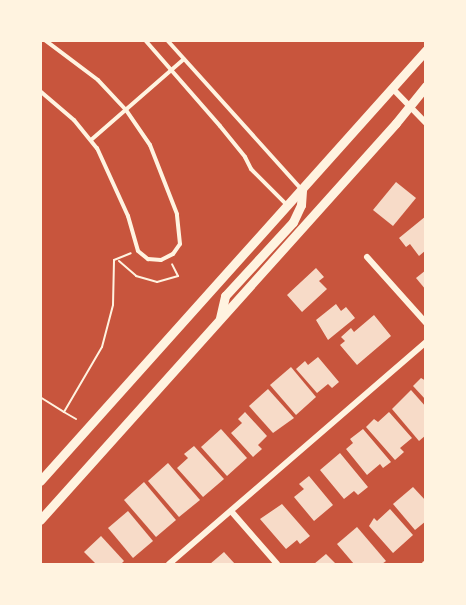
<!DOCTYPE html>
<html>
<head>
<meta charset="utf-8">
<style>
	body { margin:0 }
	#map { position:relative; width:466px; height:605px; overflow:hidden; background:#c8553d; font-family:"Exo 2",sans-serif }
	div>[style] { position:absolute }
	.building>* { inset:0; background:#f7dbc8 }
	.path>* { height:2px; margin:-1px; padding:0 1px; transform-origin:1px; border-radius:1px; background:#fff3e0 }
	.service>* { height:4px; margin:-2px; padding:0 2px; transform-origin:2px; border-radius:2px; background:#fff3e0 }
	.minor>* { height:6px; margin:-3px; padding:0 3px; transform-origin:3px; border-radius:3px; background:#fff3e0 }
	.tertiary>* { height:9px; margin:-4.5px; padding:0 4.5px; transform-origin:4.5px; border-radius:4.5px; background:#fff3e0 }
	span { translate:-50% -50%; white-space:nowrap; text-align:center; line-height:1.15; -webkit-text-stroke:4.5px #fff3e0; paint-order:stroke }
	.frame { position:absolute; inset:0; border:42px solid #fff3e0; pointer-events:none }
</style>
</head>
<body>
<div id="map">
	<div class="building">
		<i style="clip-path:polygon(396px 182px,416px 198px,393px 226px,373px 210px)"></i>
		<i style="clip-path:polygon(426px 216px,426px 250px,419px 256px,410px 244px,406px 247px,399px 238px)"></i>
		<i style="clip-path:polygon(316px 268px,324px 277px,319px 281px,327px 289px,302px 312px,287px 295px)"></i>
		<i style="clip-path:polygon(426px 270px,426px 290px,416px 278px)"></i>
		<i style="clip-path:polygon(336px 304px,341px 311px,346px 307px,355px 318px,328px 340px,316px 320px)"></i>
		<i style="clip-path:polygon(374px 315px,391px 336px,357px 365px,340px 345px,345px 341px,341px 337px,351px 328px,354px 332px)"></i>
		<i style="clip-path:polygon(318px 357px,339px 382px,332px 388px,328px 384px,317px 393px,296px 369px,305px 361px,308px 365px)"></i>
		<i style="clip-path:polygon(291px 367px,316px 397px,296px 415px,270px 385px)"></i>
		<i style="clip-path:polygon(421px 378px,426px 381px,426px 400px,413px 386px)"></i>
		<i style="clip-path:polygon(268px 389px,294px 418px,273px 433px,249px 406px)"></i>
		<i style="clip-path:polygon(411px 390px,426px 407px,426px 435px,419px 441px,392px 409px)"></i>
		<i style="clip-path:polygon(245px 412px,267px 436px,258px 445px,262px 449px,253px 457px,231px 433px,242px 423px,238px 419px)"></i>
		<i style="clip-path:polygon(389px 412px,412px 438px,400px 448px,404px 452px,395px 460px,366px 427px,374px 419px,378px 422px)"></i>
		<i style="clip-path:polygon(221px 429px,247px 458px,227px 476px,201px 447px)"></i>
		<i style="clip-path:polygon(363px 429px,391px 462px,383px 468px,380px 464px,367px 475px,346px 449px,353px 443px,350px 439px)"></i>
		<i style="clip-path:polygon(194px 446px,224px 479px,203px 497px,177px 468px,188px 458px,184px 454px)"></i>
		<i style="clip-path:polygon(340px 453px,368px 487px,358px 495px,354px 491px,344px 499px,320px 470px)"></i>
		<i style="clip-path:polygon(168px 463px,200px 500px,179px 517px,148px 481px)"></i>
		<i style="clip-path:polygon(309px 476px,333px 505px,314px 521px,294px 497px,304px 489px,299px 484px)"></i>
		<i style="clip-path:polygon(144px 482px,176px 520px,156px 537px,124px 500px)"></i>
		<i style="clip-path:polygon(413px 487px,426px 501px,426px 521px,415px 530px,393px 504px)"></i>
		<i style="clip-path:polygon(282px 504px,310px 536px,300px 544px,297px 540px,286px 549px,260px 519px)"></i>
		<i style="clip-path:polygon(390px 509px,413px 535px,393px 553px,369px 526px,374px 518px,377px 521px)"></i>
		<i style="clip-path:polygon(128px 511px,153px 541px,133px 558px,108px 528px)"></i>
		<i style="clip-path:polygon(357px 527px,386px 561px,382px 564px,354px 564px,337px 544px)"></i>
		<i style="clip-path:polygon(101px 536px,124px 561px,121px 564px,96px 564px,84px 552px)"></i>
		<i style="clip-path:polygon(224px 552px,235px 564px,210px 564px)"></i>
		<i style="clip-path:polygon(326px 554px,336px 564px,314px 564px)"></i>
	</div>
	<div class="path">
		<i style="left:119px;top:261px;width:23px;rotate:41deg"></i>
		<i style="left:136px;top:276px;width:22px;rotate:16deg"></i>
		<i style="left:157px;top:282px;width:22px;rotate:-16deg"></i>
		<i style="left:178px;top:276px;width:13px;rotate:-117deg"></i>
		<i style="left:40px;top:397px;width:28px;rotate:32deg"></i>
		<i style="left:76px;top:419px;width:14px;rotate:-150deg"></i>
		<i style="left:64px;top:412px;width:75px;rotate:-59.7deg"></i>
		<i style="left:102px;top:347px;width:43px;rotate:-75.3deg"></i>
		<i style="left:113px;top:305px;width:45px;rotate:-88.7deg"></i>
		<i style="left:114px;top:260px;width:18px;rotate:-22deg"></i>
	</div>
	<div class="service">
		<i style="left:145px;top:40px;width:114px;rotate:48.9deg"></i>
		<i style="left:220px;top:126px;width:40px;rotate:51deg"></i>
		<i style="left:245px;top:157px;width:13px;rotate:63deg"></i>
		<i style="left:251px;top:169px;width:51px;rotate:45deg"></i>
		<i style="left:167px;top:40px;width:200px;rotate:48deg"></i>
		<i style="left:40px;top:91px;width:45px;rotate:40.5deg"></i>
		<i style="left:74px;top:120px;width:36px;rotate:51deg"></i>
		<i style="left:97px;top:148px;width:75px;rotate:65.5deg"></i>
		<i style="left:128px;top:216px;width:36px;rotate:74deg"></i>
		<i style="left:138px;top:251px;width:13px;rotate:39deg"></i>
		<i style="left:148px;top:259px;width:13px;rotate:4deg"></i>
		<i style="left:161px;top:260px;width:13px;rotate:-27deg"></i>
		<i style="left:173px;top:254px;width:12px;rotate:-55deg"></i>
		<i style="left:180px;top:244px;width:30px;rotate:-96deg"></i>
		<i style="left:177px;top:214px;width:74px;rotate:-111.4deg"></i>
		<i style="left:150px;top:145px;width:42px;rotate:-124.4deg"></i>
		<i style="left:126px;top:110px;width:41px;rotate:-133deg"></i>
		<i style="left:98px;top:80px;width:66px;rotate:-143deg"></i>
		<i style="left:91px;top:140px;width:123px;rotate:-41.1deg"></i>
	</div>
	<div class="minor">
		<i style="left:393px;top:89px;width:47px;rotate:45.9deg"></i>
		<i style="left:367px;top:257px;width:89px;rotate:48.2deg"></i>
		<i style="left:231px;top:511px;width:70px;rotate:49deg"></i>
		<i style="left:169px;top:564px;width:340px;rotate:-40.8deg"></i>
		<i style="left:425px;top:564px;width:1px"></i>
	</div>
	<div class="tertiary">
		<i style="left:220px;top:318px;width:23px;rotate:-77deg"></i>
		<i style="left:225px;top:296px;width:100px;rotate:-47.4deg"></i>
		<i style="left:293px;top:222px;width:19px;rotate:-65deg"></i>
		<i style="left:301px;top:205px;width:16px;rotate:-86deg"></i>
		<i style="left:40px;top:481px;width:579px;rotate:-48.15deg"></i>
		<i style="left:40px;top:520px;width:533px;rotate:-48.12deg"></i>
		<i style="left:396px;top:123px;width:48px;rotate:-51deg"></i>
	</div>
	<div class="frame"></div>
</div>
</body>
</html>
